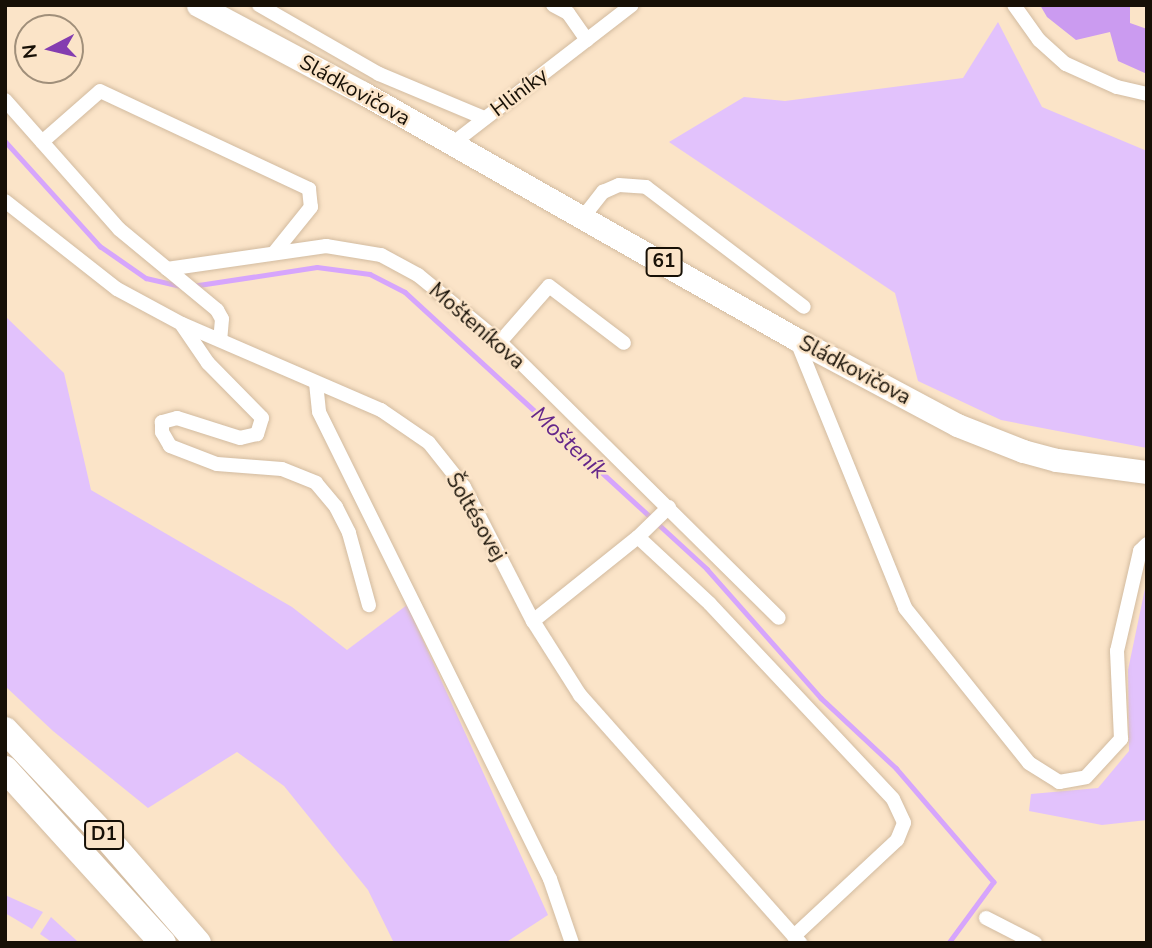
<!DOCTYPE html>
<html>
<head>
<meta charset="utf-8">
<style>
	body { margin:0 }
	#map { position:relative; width:1152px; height:948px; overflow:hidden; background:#fbe4c8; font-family:"Nunito Sans",sans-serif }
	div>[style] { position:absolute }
	.green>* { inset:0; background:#e2c2fc }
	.forest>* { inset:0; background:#cb9bf0 }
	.stream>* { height:4.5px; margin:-2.25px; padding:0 2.25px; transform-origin:2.25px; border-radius:2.25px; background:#d6a5fc }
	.roads { filter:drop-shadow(0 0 2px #d2bba0) drop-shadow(0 0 2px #d2bba0) }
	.minor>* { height:14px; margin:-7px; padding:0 7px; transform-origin:7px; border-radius:7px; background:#fff }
	.primary>* { height:23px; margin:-11.5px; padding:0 11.5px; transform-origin:11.5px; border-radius:11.5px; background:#fff }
	.motorway>* { height:26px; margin:-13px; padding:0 13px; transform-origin:13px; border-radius:13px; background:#fff }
	span { translate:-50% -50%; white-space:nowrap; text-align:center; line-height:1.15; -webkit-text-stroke:5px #fbe4c8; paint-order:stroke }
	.shield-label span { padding:2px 5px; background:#fbe4c8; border:2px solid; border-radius:5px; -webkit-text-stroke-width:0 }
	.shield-label { font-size:19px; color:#171006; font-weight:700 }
	.street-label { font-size:21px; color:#171006 }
	.water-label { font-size:23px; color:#64268a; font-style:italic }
	.frame { position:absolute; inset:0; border:7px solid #171006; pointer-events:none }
	.north { position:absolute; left:14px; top:14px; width:70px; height:70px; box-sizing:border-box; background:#fbe4c8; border:2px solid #a08f7a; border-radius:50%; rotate:263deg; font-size:19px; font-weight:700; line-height:28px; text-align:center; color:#171006 }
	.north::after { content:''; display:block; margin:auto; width:24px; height:32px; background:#843db0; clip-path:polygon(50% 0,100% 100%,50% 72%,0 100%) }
</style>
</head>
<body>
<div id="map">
	<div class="green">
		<i style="clip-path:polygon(998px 22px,1042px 107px,1147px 151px,1147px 448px,1001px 420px,918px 381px,895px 293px,669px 142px,744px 97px,785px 101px,963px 78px)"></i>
		<i style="clip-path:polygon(5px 316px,64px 373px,91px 490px,292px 607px,347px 650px,407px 605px,548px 915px,505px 943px,394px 943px,368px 890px,284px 786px,237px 752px,148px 808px,53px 731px,5px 686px)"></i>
		<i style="clip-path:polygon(1147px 579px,1147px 820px,1102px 825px,1029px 811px,1031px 794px,1098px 788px,1129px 751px,1128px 670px)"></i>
		<i style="clip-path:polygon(5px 895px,43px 912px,32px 929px,5px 913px)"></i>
		<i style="clip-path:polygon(51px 917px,76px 940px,79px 943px,53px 943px,40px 934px)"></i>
	</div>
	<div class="forest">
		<i style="clip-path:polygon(1040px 5px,1130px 5px,1130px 23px,1147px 29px,1147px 74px,1118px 61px,1110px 32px,1076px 40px,1047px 17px)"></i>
	</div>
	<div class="stream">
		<i style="left:5px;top:141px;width:142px;rotate:47.9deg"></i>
		<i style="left:100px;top:246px;width:56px;rotate:34.8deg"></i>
		<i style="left:146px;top:278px;width:39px;rotate:13deg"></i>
		<i style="left:192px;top:286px;width:126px;rotate:-8.6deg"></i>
		<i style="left:317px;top:267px;width:53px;rotate:7.5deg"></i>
		<i style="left:370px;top:274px;width:39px;rotate:27deg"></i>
		<i style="left:405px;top:292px;width:410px;rotate:42.5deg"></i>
		<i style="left:707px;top:569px;width:172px;rotate:48.5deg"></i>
		<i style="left:821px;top:698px;width:103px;rotate:43deg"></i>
		<i style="left:896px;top:768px;width:150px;rotate:49.3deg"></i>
		<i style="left:994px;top:882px;width:76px;rotate:126.4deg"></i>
	</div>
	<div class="roads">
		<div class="minor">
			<i style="left:259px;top:5px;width:138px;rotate:29.9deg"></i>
			<i style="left:379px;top:74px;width:114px;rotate:22.7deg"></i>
			<i style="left:553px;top:5px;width:17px;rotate:28deg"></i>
			<i style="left:568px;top:13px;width:33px;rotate:55deg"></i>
			<i style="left:1014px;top:5px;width:43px;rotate:54.5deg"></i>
			<i style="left:1039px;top:40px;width:36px;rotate:42deg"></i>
			<i style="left:1066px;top:64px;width:56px;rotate:24.3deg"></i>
			<i style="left:1117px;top:87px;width:31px;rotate:13deg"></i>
			<i style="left:5px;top:100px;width:172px;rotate:48.5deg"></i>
			<i style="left:119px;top:229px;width:127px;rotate:39.6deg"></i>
			<i style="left:217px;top:310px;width:10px;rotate:61deg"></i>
			<i style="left:222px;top:319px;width:21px;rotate:95deg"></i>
			<i style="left:42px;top:142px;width:77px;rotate:-41.3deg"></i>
			<i style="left:100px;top:91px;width:231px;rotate:25.1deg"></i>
			<i style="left:309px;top:189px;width:18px;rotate:84deg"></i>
			<i style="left:311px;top:207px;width:59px;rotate:128.8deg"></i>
			<i style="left:452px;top:144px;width:227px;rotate:-37.7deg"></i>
			<i style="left:5px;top:201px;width:142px;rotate:38.2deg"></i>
			<i style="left:117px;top:289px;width:74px;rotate:28.3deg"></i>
			<i style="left:182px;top:324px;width:217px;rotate:23.4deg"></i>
			<i style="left:381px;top:410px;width:58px;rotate:34.5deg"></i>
			<i style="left:429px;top:443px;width:56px;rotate:51.5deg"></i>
			<i style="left:464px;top:487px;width:151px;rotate:62.8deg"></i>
			<i style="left:533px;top:621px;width:88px;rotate:57.6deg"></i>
			<i style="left:580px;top:695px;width:332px;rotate:48.4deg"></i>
			<i style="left:584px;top:216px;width:31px;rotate:-52deg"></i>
			<i style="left:603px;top:192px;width:17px;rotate:-24deg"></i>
			<i style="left:619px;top:185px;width:27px;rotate:4deg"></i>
			<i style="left:646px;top:187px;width:198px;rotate:37.2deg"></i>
			<i style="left:167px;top:269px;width:161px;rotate:-8.2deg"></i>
			<i style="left:326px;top:246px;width:56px;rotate:9.3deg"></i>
			<i style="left:381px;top:255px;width:42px;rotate:28.4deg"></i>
			<i style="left:418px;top:275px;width:106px;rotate:39.3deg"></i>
			<i style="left:500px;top:342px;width:392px;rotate:44.7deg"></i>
			<i style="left:182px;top:325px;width:46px;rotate:55.6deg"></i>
			<i style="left:208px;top:363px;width:77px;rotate:45.5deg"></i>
			<i style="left:262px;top:418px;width:17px;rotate:107deg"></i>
			<i style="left:257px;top:434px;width:17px;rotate:167deg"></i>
			<i style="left:240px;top:438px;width:66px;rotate:-162.4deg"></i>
			<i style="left:177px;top:418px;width:16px;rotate:165deg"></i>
			<i style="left:162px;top:422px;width:10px;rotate:90deg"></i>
			<i style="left:162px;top:432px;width:16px;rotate:60deg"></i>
			<i style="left:170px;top:446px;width:50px;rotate:21deg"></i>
			<i style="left:217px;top:464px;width:65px;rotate:4.4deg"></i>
			<i style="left:282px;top:469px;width:37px;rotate:22deg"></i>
			<i style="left:316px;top:483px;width:31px;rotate:50deg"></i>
			<i style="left:336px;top:507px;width:29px;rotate:63deg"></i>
			<i style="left:349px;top:533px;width:75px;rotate:74.5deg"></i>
			<i style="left:796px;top:339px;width:290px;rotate:67.9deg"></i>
			<i style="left:905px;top:608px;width:198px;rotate:51.3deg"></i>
			<i style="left:1029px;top:763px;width:36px;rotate:32deg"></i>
			<i style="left:1059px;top:782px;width:27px;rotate:-10deg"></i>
			<i style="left:1086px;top:777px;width:52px;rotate:-47.4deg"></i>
			<i style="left:1121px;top:739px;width:88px;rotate:-92.6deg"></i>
			<i style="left:1117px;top:651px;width:103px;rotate:-77deg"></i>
			<i style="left:1140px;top:551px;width:10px;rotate:-45deg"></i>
			<i style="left:500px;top:342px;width:74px;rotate:-48.8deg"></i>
			<i style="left:549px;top:286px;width:94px;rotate:37.2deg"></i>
			<i style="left:316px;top:383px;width:29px;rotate:84deg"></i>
			<i style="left:319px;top:412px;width:521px;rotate:63.68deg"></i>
			<i style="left:550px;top:879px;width:68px;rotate:71deg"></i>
			<i style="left:638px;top:537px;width:43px;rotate:-44.1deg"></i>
			<i style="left:533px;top:621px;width:134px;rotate:-38.7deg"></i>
			<i style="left:638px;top:537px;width:98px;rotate:42.9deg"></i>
			<i style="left:710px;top:604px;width:267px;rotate:46.8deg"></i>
			<i style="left:893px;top:799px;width:26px;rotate:65deg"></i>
			<i style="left:904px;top:823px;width:18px;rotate:112deg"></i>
			<i style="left:897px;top:840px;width:141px;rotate:137deg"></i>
			<i style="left:986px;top:918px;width:55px;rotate:27deg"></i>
		</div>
		<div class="primary">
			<i style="left:198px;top:5px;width:187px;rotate:28.1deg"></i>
			<i style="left:363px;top:93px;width:498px;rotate:29.6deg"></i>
			<i style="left:796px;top:339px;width:183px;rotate:28.1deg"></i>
			<i style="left:957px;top:425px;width:71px;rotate:21.5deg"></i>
			<i style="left:1023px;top:451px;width:35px;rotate:15deg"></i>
			<i style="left:1057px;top:460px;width:91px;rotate:7.6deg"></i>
		</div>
		<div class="motorway">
			<i style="left:5px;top:730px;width:147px;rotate:46.7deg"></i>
			<i style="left:106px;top:837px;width:140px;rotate:49deg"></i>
			<i style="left:5px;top:769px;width:235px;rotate:47.8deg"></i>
		</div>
	</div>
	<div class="shield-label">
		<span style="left:664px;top:262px">61</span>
		<span style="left:104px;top:835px">D1</span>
	</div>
	<div class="street-label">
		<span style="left:355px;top:90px;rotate:29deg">Sládkovičova</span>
		<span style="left:519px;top:92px;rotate:-37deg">Hliníky</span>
		<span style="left:477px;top:326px;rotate:41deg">Mošteníkova</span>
		<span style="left:855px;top:370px;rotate:28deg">Sládkovičova</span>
		<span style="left:476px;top:517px;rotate:60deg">Šoltésovej</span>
	</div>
	<div class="water-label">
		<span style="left:569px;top:443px;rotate:43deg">Mošteník</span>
	</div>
	<div class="frame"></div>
	<div class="north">N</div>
</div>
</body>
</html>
